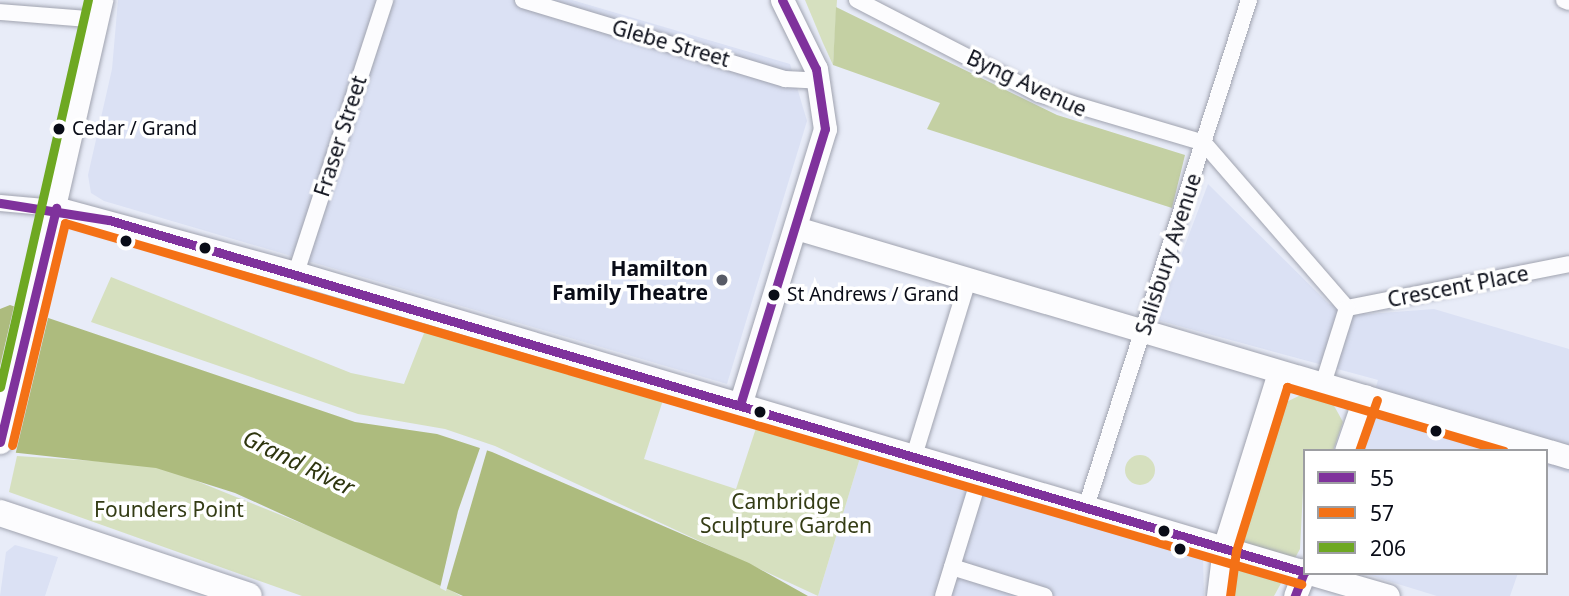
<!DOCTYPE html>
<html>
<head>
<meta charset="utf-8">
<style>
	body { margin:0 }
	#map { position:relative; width:1569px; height:596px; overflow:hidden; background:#e8ecf8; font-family:"Noto Sans",sans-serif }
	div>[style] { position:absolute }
	.built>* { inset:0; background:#dbe1f4 }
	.green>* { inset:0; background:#d6e0bf }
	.round { border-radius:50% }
	.forest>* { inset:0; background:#c4d0a3 }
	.water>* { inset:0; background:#adbb7e }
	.pier>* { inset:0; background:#e8ecf8 }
	.roads { filter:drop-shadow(0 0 2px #a0a3af) drop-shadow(0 0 2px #a0a3af) }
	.street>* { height:16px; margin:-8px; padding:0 8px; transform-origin:8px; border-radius:8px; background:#fcfcfe }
	.secondary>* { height:23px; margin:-11.5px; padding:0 11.5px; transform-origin:11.5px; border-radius:11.5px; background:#fcfcfe }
	.primary>* { height:26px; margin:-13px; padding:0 13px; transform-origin:13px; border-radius:13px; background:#fcfcfe }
	.bus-1>* { height:9px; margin:-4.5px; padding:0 4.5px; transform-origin:4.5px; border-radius:4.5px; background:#7f329c }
	.bus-2>* { height:9px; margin:-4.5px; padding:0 4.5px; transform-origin:4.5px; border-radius:4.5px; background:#f47116 }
	.bus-3>* { height:9px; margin:-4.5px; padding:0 4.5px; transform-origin:4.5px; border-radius:4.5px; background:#6ea822 }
	.dots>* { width:19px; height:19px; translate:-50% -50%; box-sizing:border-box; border:4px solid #fff; border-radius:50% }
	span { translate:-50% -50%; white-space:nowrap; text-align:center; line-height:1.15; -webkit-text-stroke:7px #fff; paint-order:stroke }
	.bus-label { font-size:19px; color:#090c17 }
	.left { translate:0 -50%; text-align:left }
	.street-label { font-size:21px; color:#090c17 }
	.poi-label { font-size:21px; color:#090c17; font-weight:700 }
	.right { translate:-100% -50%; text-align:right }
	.park-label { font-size:21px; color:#343c15 }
	.water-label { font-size:23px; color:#2e350e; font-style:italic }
	.legend { position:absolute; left:1303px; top:449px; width:245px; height:126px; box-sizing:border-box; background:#fff; border:2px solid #9d9ea2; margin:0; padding:9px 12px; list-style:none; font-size:21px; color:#090c17 }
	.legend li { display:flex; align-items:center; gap:14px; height:35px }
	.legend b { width:35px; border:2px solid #9d9ea2 }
</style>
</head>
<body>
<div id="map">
	<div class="built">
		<i style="clip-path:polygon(118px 0,572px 0,790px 64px,807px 121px,727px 384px,104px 201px,91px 193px,88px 175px,112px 69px)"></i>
		<i style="clip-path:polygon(1208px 184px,1329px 304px,1368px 314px,1434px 309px,1569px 349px,1569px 473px,1546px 466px,1546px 451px,1357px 451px,1378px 380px,1157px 320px)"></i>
		<i style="clip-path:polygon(860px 458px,1203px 558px,1204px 596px,818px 596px)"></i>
		<i style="clip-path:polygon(15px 545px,58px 557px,45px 596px,0 596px,6px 552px)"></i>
		<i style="clip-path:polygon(1362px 573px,1518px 573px,1510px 596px,1437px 596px)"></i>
	</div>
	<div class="green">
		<i style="clip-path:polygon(805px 0,837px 0,833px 65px,823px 43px)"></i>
		<i style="clip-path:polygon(111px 277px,351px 373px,404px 384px,428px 323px,663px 400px,644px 459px,736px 489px,757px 425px,860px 458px,818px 596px,495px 446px,445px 429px,358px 414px,91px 322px)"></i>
		<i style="clip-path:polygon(1303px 394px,1332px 402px,1343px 422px,1333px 451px,1305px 451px,1300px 549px,1274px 596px,1230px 596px,1239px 532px,1282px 404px)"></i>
		<i class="round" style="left:1125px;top:455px;width:30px;height:30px"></i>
		<i style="clip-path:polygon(17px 456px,157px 465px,407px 566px,461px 596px,302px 596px,9px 492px)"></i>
	</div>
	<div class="forest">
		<i style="clip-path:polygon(836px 7px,1057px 115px,1185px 155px,1172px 208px,927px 129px,940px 103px,833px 65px)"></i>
	</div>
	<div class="water">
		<i style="clip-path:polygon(10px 305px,355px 422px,437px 434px,492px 452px,749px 563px,808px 596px,463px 596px,235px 493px,156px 468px,0 451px,0 309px)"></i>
	</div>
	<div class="pier">
		<i style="clip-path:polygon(15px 302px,50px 310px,15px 456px,0 454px,0 366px)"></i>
		<i style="clip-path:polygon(481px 445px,488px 447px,446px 591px,440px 588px,458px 511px)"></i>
	</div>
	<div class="roads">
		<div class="street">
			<i style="left:523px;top:0;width:274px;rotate:16.8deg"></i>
			<i style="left:785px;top:79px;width:35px;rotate:3deg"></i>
			<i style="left:857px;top:0;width:205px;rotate:27.3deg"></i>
			<i style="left:1039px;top:94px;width:172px;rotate:16.5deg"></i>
			<i style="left:1564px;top:0;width:5px;rotate:22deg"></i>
			<i style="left:0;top:12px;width:99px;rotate:4.6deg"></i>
			<i style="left:1204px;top:143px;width:218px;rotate:49.1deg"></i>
			<i style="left:0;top:203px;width:56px;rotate:5.1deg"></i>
			<i style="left:296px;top:273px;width:287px;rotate:-71.9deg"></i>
			<i style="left:1347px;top:308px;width:226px;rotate:-11.2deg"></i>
			<i style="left:1323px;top:384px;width:80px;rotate:-72.5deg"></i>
			<i style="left:914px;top:456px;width:184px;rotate:-72.9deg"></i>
			<i style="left:1086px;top:507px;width:533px;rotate:-72.18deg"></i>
			<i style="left:952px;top:567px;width:97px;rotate:17.3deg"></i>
			<i style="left:943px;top:596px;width:126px;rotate:-72.9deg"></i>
		</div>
		<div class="secondary">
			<i style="left:56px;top:208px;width:249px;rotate:15.2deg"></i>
			<i style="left:296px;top:273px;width:1052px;rotate:16.51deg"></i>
			<i style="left:796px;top:228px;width:806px;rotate:16.5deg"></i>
			<i style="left:740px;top:405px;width:289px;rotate:-72.9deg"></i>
			<i style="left:825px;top:129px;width:61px;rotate:-98.5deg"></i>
			<i style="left:816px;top:69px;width:77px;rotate:-116.2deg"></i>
			<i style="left:0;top:442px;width:453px;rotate:-77.1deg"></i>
			<i style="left:1346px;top:451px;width:58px;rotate:-70.9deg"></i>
			<i style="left:1309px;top:573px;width:82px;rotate:16.2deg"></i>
			<i style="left:1218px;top:596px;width:48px;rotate:-82.9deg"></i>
			<i style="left:1224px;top:548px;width:184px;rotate:-72.6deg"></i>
			<i style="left:1295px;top:596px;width:28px;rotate:-69deg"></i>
		</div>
		<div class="primary">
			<i style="left:0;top:513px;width:262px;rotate:18.4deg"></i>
		</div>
	</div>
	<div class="bus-1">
		<i style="left:0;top:203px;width:110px;rotate:8.9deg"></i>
		<i style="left:109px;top:220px;width:1246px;rotate:16.41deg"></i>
		<i style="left:1304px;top:572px;width:26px;rotate:111deg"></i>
		<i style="left:740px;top:405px;width:289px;rotate:-72.9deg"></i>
		<i style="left:825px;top:129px;width:61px;rotate:-98.5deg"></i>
		<i style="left:816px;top:69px;width:77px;rotate:-116.2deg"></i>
		<i style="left:0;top:442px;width:241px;rotate:-76.5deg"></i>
	</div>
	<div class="bus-2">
		<i style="left:12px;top:445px;width:228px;rotate:-76.6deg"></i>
		<i style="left:65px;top:223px;width:1288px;rotate:16.28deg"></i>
		<i style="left:1359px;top:451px;width:54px;rotate:-70.6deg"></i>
		<i style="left:1230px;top:596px;width:45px;rotate:-82.4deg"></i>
		<i style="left:1236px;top:551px;width:172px;rotate:-72.7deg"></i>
		<i style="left:1287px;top:387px;width:226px;rotate:16.4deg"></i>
	</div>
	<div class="bus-3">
		<i style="left:0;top:387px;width:397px;rotate:-77.2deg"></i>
	</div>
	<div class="dots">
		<i style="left:59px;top:129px;background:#090c17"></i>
		<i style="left:126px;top:241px;background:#090c17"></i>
		<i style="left:205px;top:248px;background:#090c17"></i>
		<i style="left:722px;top:280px;background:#575a66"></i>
		<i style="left:774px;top:295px;background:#090c17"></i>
		<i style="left:760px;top:412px;background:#090c17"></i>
		<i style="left:1436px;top:431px;background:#090c17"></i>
		<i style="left:1164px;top:531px;background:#090c17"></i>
		<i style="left:1180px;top:549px;background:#090c17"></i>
	</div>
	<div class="bus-label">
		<span class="left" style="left:72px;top:129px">Cedar / Grand</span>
		<span class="left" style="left:787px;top:295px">St Andrews / Grand</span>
	</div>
	<div class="street-label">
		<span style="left:671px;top:43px;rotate:16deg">Glebe Street</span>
		<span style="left:1027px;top:83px;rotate:25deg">Byng Avenue</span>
		<span style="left:340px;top:136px;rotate:-72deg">Fraser Street</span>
		<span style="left:1168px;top:254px;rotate:-72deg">Salisbury Avenue</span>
		<span style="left:1458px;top:286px;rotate:-11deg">Crescent Place</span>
	</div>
	<div class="poi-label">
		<span class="right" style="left:708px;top:280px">Hamilton<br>Family Theatre</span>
	</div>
	<div class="park-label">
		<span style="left:786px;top:513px">Cambridge<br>Sculpture Garden</span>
		<span style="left:169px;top:509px">Founders Point</span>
	</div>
	<div class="water-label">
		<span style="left:299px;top:462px;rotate:26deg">Grand River</span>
	</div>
	<ul class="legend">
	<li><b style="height:9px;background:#7f329c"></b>55</li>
	<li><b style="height:9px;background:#f47116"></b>57</li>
	<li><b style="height:9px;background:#6ea822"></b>206</li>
	</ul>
</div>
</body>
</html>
